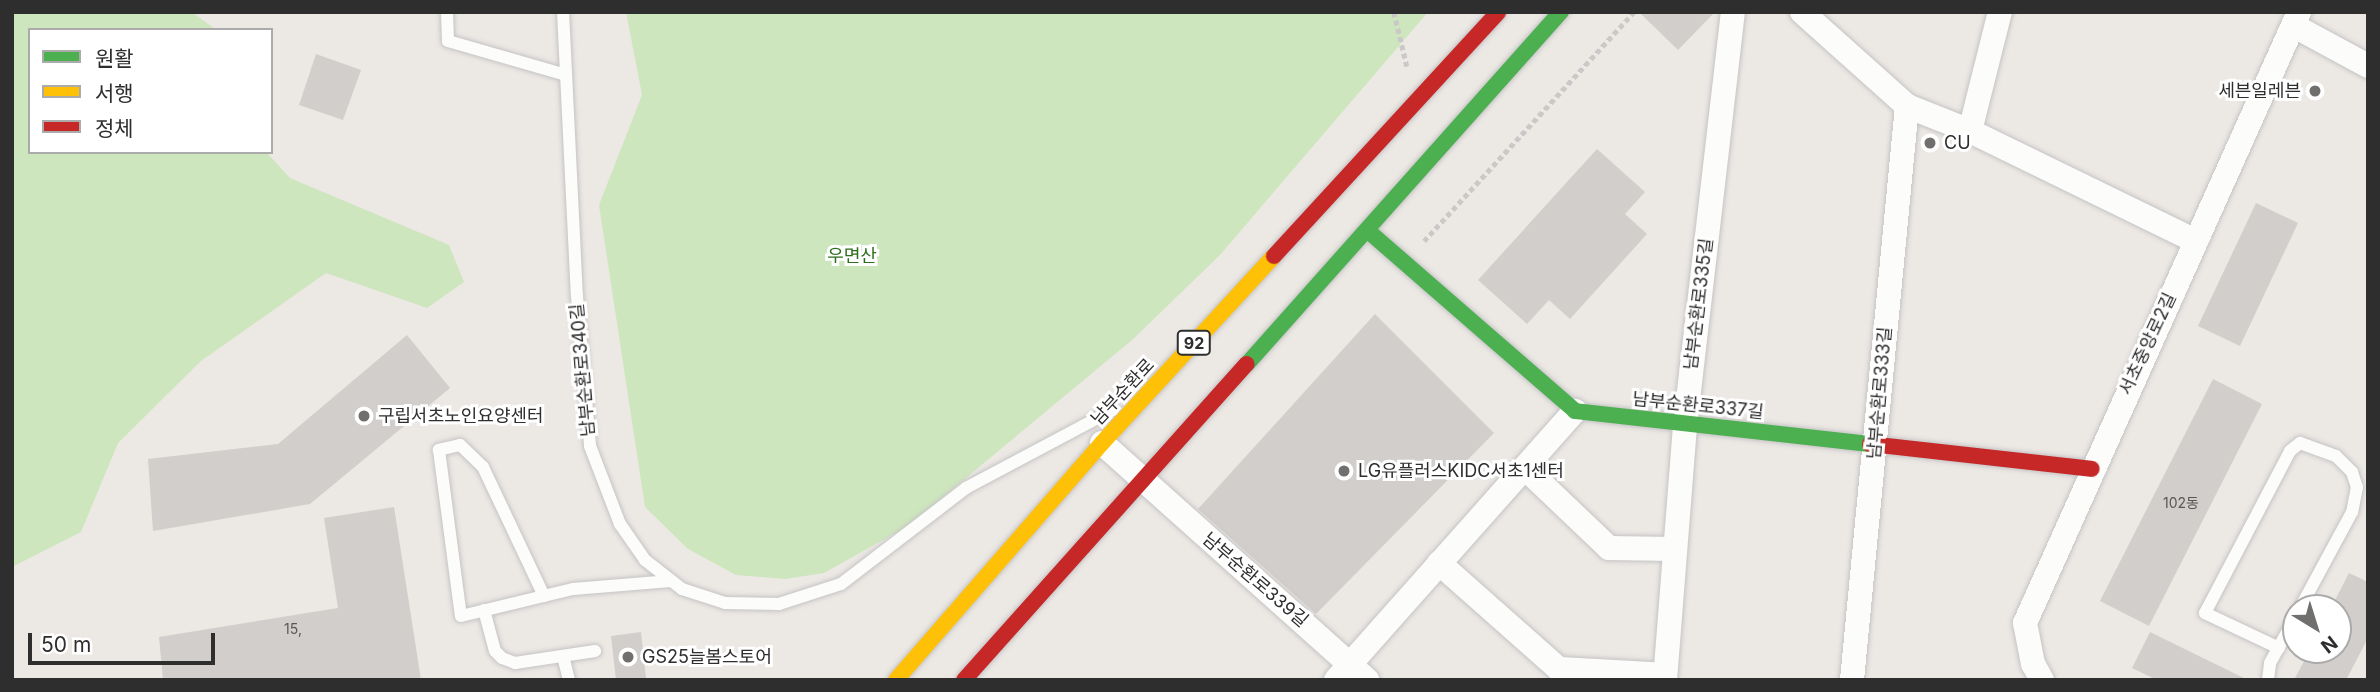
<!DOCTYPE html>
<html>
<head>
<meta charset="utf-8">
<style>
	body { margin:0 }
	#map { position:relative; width:2380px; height:692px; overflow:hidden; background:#ece8e4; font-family:Inter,"Noto Sans KR",sans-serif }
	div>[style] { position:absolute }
	.green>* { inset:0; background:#cee6be }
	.building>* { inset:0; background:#d1cecb }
	.path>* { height:4.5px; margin-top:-2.25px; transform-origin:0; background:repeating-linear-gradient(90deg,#c9c9c8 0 5px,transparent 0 8.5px) }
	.roads { filter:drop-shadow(0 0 2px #c5c4c5) drop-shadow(0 0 2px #c5c4c5) }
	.lane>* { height:12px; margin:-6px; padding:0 6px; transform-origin:6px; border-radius:6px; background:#fcfcfb }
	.street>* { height:24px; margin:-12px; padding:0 12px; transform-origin:12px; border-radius:12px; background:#fcfcfb }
	.fast>* { height:16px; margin:-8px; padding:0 8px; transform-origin:8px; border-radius:8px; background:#4caf50 }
	.slow>* { height:16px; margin:-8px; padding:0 8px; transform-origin:8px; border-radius:8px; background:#ffc107 }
	.jam>* { height:16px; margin:-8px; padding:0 8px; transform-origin:8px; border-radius:8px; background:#c62828 }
	.dots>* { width:19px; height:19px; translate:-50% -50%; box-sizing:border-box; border:4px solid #fff; border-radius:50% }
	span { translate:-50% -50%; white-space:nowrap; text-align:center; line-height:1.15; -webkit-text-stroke:6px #fff; paint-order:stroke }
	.number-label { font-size:14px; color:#585857 }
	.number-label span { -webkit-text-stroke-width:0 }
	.shield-label span { padding:2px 5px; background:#fff; border:2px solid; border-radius:5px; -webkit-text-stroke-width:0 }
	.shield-label { font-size:16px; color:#2e2e2e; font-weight:700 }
	.poi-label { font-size:18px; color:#2e2e2e }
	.right { translate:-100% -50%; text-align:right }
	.left { translate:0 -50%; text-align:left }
	.park-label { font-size:18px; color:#2c6e1b }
	.street-label { font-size:18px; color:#2e2e2e }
	.frame { position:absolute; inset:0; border:14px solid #2e2e2e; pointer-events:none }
	.legend { position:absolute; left:28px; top:28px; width:245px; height:126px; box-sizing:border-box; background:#fff; border:2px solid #ababab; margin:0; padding:9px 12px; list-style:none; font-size:21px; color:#2e2e2e }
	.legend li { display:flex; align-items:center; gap:14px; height:35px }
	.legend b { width:35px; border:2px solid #ababab }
	.north { position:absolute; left:2282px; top:594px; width:70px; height:70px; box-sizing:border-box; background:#fff; border:2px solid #ababab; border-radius:50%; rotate:142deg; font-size:19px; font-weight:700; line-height:28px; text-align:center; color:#2e2e2e }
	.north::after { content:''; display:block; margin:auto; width:24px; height:32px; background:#706f6e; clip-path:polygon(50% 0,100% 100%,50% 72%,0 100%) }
	.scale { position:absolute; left:28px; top:633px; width:187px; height:32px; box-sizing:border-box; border:4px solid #2e2e2e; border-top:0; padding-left:9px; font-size:21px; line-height:24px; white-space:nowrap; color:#2e2e2e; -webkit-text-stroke:5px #fff; paint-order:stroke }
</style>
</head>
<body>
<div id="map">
	<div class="green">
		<i style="clip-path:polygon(12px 12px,192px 12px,216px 30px,30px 30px,30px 152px,266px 152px,290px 178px,449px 245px,464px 282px,427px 308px,326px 273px,201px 361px,118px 443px,81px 532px,12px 567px)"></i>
		<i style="clip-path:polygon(626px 12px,1428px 12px,1220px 255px,1132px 340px,908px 526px,824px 573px,785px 579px,736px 575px,688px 549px,645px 507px,599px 205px,642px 95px)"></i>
	</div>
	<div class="building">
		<i style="clip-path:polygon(1639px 12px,1715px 12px,1678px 50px)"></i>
		<i style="clip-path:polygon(316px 54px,361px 70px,343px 120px,299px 105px)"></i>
		<i style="clip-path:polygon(1597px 149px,1645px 192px,1625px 214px,1647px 234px,1570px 319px,1549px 300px,1527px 324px,1478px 280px)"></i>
		<i style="clip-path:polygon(2256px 203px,2298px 223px,2240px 346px,2198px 326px)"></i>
		<i style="clip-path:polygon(1375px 314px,1494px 433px,1316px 614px,1198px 509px)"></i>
		<i style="clip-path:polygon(407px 335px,450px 388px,310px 504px,153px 531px,148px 459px,278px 444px)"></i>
		<i style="clip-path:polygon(2213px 379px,2262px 404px,2149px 626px,2100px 601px)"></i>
		<i style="clip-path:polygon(394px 507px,421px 680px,163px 680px,159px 637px,338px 608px,324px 518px)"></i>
		<i style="clip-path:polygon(2349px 573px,2368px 582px,2368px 638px,2346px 680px,2294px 680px,2310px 650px,2338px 650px,2338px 608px,2331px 608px)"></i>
		<i style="clip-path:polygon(641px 632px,646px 678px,616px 680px,611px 636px)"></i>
		<i style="clip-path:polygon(2150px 632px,2248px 680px,2157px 680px,2132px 668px)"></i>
	</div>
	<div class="path">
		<i style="left:1394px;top:12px;width:56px;rotate:76.5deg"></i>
		<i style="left:1424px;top:241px;width:311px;rotate:-47.5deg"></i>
	</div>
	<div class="roads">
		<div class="lane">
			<i style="left:447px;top:12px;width:29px;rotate:88deg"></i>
			<i style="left:448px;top:41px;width:123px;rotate:16.1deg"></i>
			<i style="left:563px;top:12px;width:284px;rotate:87.2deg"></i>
			<i style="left:577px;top:296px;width:151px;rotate:85deg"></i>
			<i style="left:590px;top:446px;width:84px;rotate:69deg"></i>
			<i style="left:620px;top:524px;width:44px;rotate:55.2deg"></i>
			<i style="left:645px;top:560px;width:47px;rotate:38.1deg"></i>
			<i style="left:682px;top:589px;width:45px;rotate:18deg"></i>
			<i style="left:725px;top:603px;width:54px;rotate:1.1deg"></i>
			<i style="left:779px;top:604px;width:65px;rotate:-17.9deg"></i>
			<i style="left:841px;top:584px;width:158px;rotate:-37.5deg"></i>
			<i style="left:966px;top:488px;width:166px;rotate:-28deg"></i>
			<i style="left:544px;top:596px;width:143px;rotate:-115.3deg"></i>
			<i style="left:483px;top:467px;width:32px;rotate:-136deg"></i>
			<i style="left:460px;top:445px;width:22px;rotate:167deg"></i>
			<i style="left:439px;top:450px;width:167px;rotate:82.5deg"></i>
			<i style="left:461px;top:616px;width:115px;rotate:-13.6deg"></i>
			<i style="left:573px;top:589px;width:98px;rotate:-4.7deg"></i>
			<i style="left:484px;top:610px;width:42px;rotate:75deg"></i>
			<i style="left:495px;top:651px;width:10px;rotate:45deg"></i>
			<i style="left:502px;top:658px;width:14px;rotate:21deg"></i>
			<i style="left:515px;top:663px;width:81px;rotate:-8.5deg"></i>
			<i style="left:2279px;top:648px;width:82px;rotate:-154.7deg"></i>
			<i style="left:2205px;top:613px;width:183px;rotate:-62.3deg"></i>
			<i style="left:2290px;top:451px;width:13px;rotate:-39deg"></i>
			<i style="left:2300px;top:443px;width:38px;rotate:20deg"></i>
			<i style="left:2336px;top:456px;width:23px;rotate:45deg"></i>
			<i style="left:2352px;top:472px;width:16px;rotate:72deg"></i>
			<i style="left:2357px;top:487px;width:25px;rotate:101deg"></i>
			<i style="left:2352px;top:512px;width:109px;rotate:118.4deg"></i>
			<i style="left:563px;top:656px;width:25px;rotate:76deg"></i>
			<i style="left:2268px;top:680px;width:17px;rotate:-83deg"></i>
			<i style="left:2270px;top:663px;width:54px;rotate:-61deg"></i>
		</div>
		<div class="street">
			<i style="left:1802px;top:12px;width:141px;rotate:41.8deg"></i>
			<i style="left:1907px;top:106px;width:68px;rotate:21.6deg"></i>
			<i style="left:1970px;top:131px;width:251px;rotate:26deg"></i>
			<i style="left:2296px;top:27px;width:82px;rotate:28.4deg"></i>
			<i style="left:1970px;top:131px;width:123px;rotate:-75.9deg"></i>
			<i style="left:1102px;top:443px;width:356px;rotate:41.8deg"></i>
			<i style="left:1525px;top:468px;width:116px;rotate:43.6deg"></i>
			<i style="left:1609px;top:548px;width:66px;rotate:0.9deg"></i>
			<i style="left:1439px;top:563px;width:160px;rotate:41.5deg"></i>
			<i style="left:1559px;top:669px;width:106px;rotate:3.2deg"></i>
			<i style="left:1336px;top:680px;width:360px;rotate:-48.4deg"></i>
			<i style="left:1665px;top:680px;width:255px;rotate:-85.5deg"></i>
			<i style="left:1685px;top:426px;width:417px;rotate:-83.4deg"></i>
			<i style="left:1852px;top:680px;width:577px;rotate:-84.53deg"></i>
			<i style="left:2042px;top:680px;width:18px;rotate:-119deg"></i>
			<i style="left:2033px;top:664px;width:42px;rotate:-101deg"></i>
			<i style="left:2025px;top:623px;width:670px;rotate:-65.85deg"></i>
		</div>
		<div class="fast">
			<i style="left:1367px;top:230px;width:276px;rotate:41deg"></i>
			<i style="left:1575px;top:411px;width:297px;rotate:6.4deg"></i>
			<i style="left:1247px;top:364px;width:472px;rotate:-48.3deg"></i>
		</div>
		<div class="slow">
			<i style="left:896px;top:680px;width:314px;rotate:-49deg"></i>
			<i style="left:1102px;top:443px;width:254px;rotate:-47.4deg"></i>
		</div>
		<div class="jam">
			<i style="left:1274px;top:256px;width:331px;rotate:-47.4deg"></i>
			<i style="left:1870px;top:444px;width:223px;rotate:6.4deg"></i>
			<i style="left:964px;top:680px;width:424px;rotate:-48.2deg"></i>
		</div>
	</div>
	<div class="dots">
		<i style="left:2315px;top:91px;background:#706f6e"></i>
		<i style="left:1930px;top:143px;background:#706f6e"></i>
		<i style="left:364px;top:416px;background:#706f6e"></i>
		<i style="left:1344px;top:471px;background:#706f6e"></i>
		<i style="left:628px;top:657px;background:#706f6e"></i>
	</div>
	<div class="number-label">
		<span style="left:2181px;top:503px">102동</span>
		<span style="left:293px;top:629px">15,</span>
	</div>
	<div class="shield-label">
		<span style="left:1194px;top:343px">92</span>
	</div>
	<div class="poi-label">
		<span class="right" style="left:2301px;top:91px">세븐일레븐</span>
		<span class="left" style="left:1944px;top:143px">CU</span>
		<span class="left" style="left:378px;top:416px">구립서초노인요양센터</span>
		<span class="left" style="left:1358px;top:471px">LG유플러스KIDC서초1센터</span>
		<span class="left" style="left:642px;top:657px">GS25늘봄스토어</span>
	</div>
	<div class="park-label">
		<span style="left:852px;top:256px">우면산</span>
	</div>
	<div class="street-label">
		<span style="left:1699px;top:304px;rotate:-83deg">남부순환로335길</span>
		<span style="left:2148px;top:344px;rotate:-65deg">서초중앙로2길</span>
		<span style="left:583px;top:370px;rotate:-95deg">남부순환로340길</span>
		<span style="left:1123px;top:392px;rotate:-47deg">남부순환로</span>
		<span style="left:1880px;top:393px;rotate:-85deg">남부순환로333길</span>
		<span style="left:1698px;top:406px;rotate:6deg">남부순환로337길</span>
		<span style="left:1255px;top:580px;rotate:41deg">남부순환로339길</span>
	</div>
	<div class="frame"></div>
	<ul class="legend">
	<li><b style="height:9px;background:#4caf50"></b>원활</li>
	<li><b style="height:9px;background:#ffc107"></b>서행</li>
	<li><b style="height:9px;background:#c62828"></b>정체</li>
	</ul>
	<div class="north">N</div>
	<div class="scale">50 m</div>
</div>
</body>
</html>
